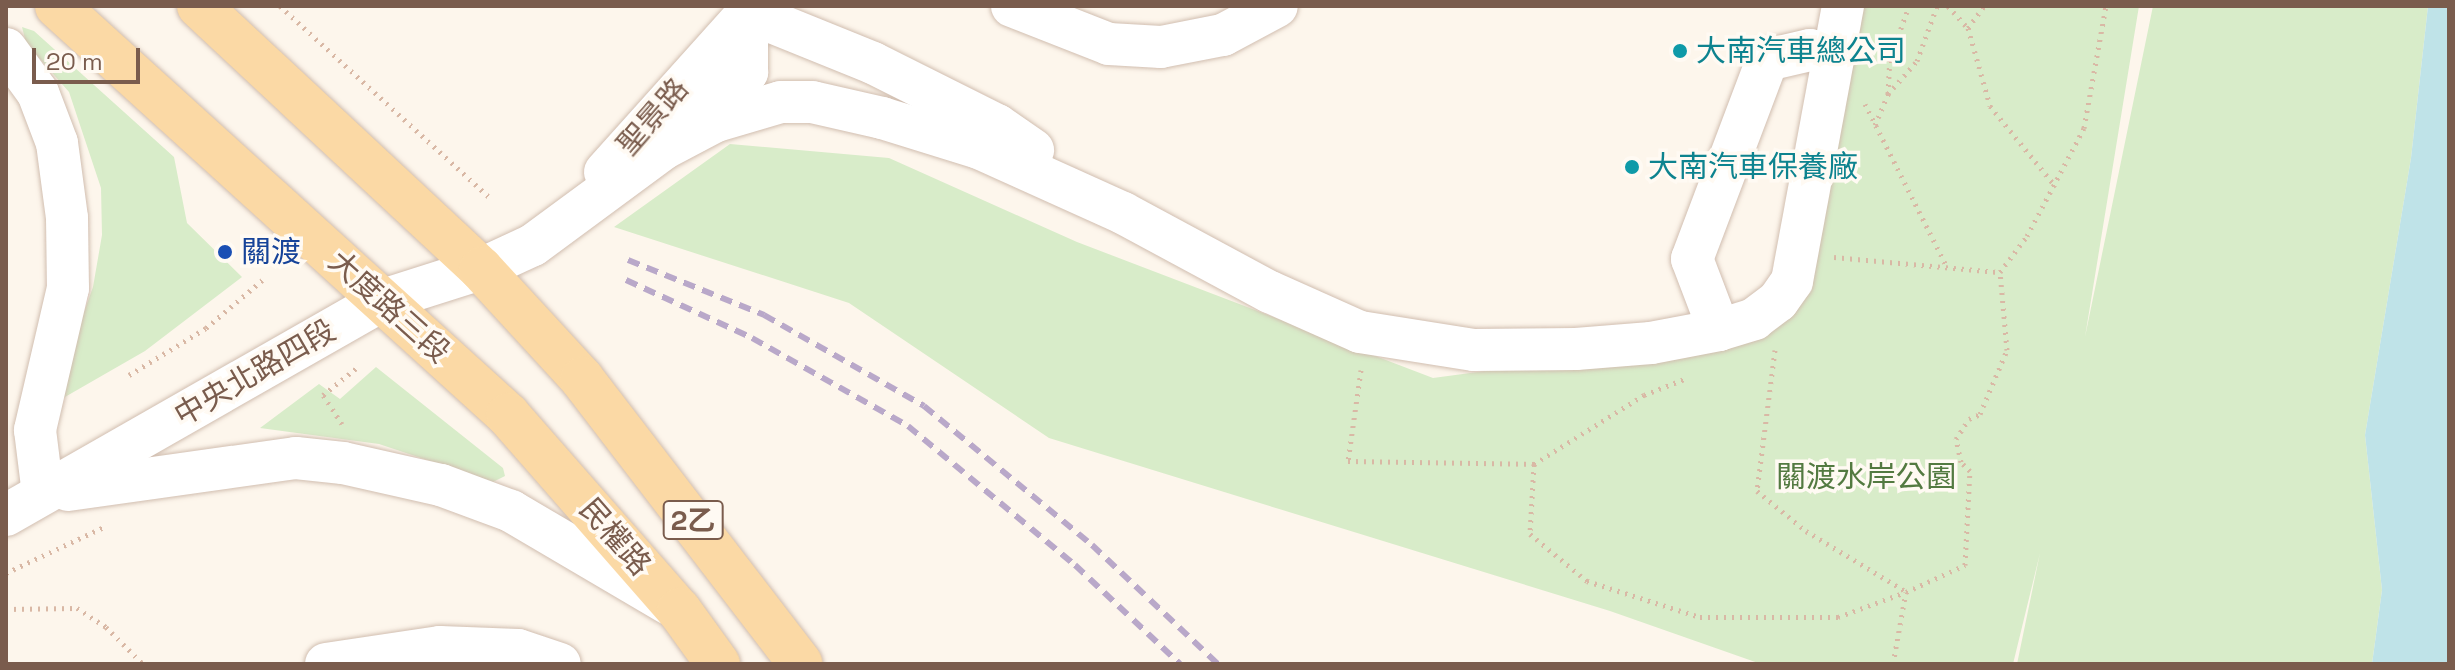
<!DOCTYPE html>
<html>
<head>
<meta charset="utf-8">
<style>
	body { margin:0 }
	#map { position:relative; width:2455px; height:670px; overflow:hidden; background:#fdf6ec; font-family:"Space Grotesk","Noto Sans TC",sans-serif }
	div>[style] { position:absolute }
	.green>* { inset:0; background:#d8ecc9 }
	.water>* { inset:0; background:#bfe3e8 }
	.path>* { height:5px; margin-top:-2.5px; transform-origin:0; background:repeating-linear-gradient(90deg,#d9b8a5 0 2px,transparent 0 8px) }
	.roads { filter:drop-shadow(0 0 2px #d1beb0) drop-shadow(0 0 2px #d1beb0) }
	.minor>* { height:42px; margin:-21px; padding:0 21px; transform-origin:21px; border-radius:21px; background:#fff }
	.major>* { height:44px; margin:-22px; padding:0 22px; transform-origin:22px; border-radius:22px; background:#fbd9a5 }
	.rail>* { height:6px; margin-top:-3px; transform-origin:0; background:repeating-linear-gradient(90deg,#b9a8c9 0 12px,transparent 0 20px) }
	.dots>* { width:22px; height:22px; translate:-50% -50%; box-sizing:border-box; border:4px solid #fffaf3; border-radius:50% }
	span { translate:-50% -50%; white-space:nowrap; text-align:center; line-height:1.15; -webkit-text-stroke:7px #fffaf3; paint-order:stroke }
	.shield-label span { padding:2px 6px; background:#fffaf3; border:2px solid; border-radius:6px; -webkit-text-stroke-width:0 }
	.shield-label { font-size:28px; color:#7a5c4d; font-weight:700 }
	.culture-label { font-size:30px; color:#0d838f }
	.left { translate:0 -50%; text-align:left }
	.street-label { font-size:30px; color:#7a5c4d }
	.transit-label { font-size:30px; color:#164399 }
	.park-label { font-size:30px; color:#537a41 }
	.frame { position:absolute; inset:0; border:8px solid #7a5c4d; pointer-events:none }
	.scale { position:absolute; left:32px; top:48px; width:108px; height:36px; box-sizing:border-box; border:4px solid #7a5c4d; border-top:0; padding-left:10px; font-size:24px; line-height:28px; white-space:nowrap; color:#7a5c4d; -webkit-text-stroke:6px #fffaf3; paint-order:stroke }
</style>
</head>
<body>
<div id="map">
	<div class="green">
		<i style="clip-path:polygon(1843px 6px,2139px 6px,2085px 337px,2153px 6px,2428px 6px,2411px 158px,2365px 435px,2382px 590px,2372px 664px,2017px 664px,2040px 553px,2013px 664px,1761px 664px,1610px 611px,1049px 438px,849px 303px,614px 227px,730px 144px,889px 158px,1077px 242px,1433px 378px,1736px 337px,1796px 302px)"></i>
		<i style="clip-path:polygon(22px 27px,34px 31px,174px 157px,187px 223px,242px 277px,145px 351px,51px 405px,93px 287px,102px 235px,101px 188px,69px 92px,26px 43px)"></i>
		<i style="clip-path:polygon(376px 367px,503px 468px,505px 476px,493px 482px,379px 444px,260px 428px,319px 384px,340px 399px)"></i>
	</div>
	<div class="water">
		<i style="clip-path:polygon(2428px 6px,2449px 6px,2449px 664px,2372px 664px,2382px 590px,2365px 435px,2411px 158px)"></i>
	</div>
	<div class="path">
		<i style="left:280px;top:6px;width:283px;rotate:42.4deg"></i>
		<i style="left:1948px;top:6px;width:30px;rotate:48deg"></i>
		<i style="left:1968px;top:28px;width:81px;rotate:74.2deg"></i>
		<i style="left:1990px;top:106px;width:104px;rotate:50.8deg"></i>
		<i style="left:1968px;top:28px;width:27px;rotate:-54deg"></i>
		<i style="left:1888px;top:94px;width:35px;rotate:-87deg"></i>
		<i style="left:1890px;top:59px;width:56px;rotate:-70.3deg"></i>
		<i style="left:1865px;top:104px;width:182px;rotate:63.3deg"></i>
		<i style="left:1875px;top:125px;width:34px;rotate:-67deg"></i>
		<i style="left:1888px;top:94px;width:44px;rotate:-48.7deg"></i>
		<i style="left:1917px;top:61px;width:59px;rotate:-70deg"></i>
		<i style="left:1834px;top:257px;width:167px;rotate:5.2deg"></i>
		<i style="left:2000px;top:272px;width:45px;rotate:-53.1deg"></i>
		<i style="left:2027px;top:236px;width:122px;rotate:-62.2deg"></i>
		<i style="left:2084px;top:128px;width:124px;rotate:-79.8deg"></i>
		<i style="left:1775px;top:350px;width:142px;rotate:97.3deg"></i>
		<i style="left:1757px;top:491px;width:63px;rotate:39.2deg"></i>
		<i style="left:1806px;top:531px;width:116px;rotate:31.2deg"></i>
		<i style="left:1361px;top:370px;width:92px;rotate:98.1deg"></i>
		<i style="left:1348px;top:461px;width:186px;rotate:0.9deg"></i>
		<i style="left:1534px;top:464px;width:130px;rotate:-32.1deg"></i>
		<i style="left:1644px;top:395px;width:46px;rotate:-21.6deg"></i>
		<i style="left:129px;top:375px;width:90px;rotate:-31.4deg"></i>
		<i style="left:206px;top:328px;width:79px;rotate:-40.4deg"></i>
		<i style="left:342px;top:424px;width:35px;rotate:-123deg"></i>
		<i style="left:323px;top:395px;width:46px;rotate:-38.9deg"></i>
		<i style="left:1534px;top:464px;width:70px;rotate:93.3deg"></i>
		<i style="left:1530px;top:534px;width:74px;rotate:39.5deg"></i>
		<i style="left:1587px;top:581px;width:119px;rotate:17.7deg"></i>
		<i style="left:1700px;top:617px;width:138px"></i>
		<i style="left:1838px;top:617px;width:72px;rotate:-20.2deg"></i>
		<i style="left:6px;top:573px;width:110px;rotate:-25.2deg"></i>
		<i style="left:6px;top:609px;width:71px;rotate:-0.8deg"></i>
		<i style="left:77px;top:608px;width:35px;rotate:33deg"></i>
		<i style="left:106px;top:627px;width:52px;rotate:45deg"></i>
		<i style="left:1893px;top:664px;width:73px;rotate:-79.8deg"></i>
		<i style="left:1906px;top:592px;width:65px;rotate:-24.6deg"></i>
		<i style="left:1965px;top:565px;width:94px;rotate:-87deg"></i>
		<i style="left:1970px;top:471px;width:13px;rotate:-135deg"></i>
		<i style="left:1961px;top:462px;width:24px;rotate:-102deg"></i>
		<i style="left:1956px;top:439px;width:24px;rotate:-57deg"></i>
		<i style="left:1969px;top:419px;width:12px;rotate:-24deg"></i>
		<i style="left:1980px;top:414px;width:69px;rotate:-67.1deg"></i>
		<i style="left:2007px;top:350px;width:78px;rotate:-95.1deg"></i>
	</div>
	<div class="roads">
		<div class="minor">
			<i style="left:1012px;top:6px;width:104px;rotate:21.4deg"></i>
			<i style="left:1109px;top:44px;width:52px;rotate:3.3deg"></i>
			<i style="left:1161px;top:47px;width:63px;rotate:-11deg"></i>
			<i style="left:1223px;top:35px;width:61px;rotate:-28.2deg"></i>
			<i style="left:747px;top:12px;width:136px;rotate:22deg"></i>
			<i style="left:873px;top:63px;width:139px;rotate:26.6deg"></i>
			<i style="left:997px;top:125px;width:44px;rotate:34.8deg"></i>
			<i style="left:6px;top:49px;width:54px;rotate:54deg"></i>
			<i style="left:38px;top:93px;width:53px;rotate:69.2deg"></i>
			<i style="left:57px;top:143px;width:76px;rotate:82.4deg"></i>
			<i style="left:67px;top:218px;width:70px;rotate:89.2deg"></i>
			<i style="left:68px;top:288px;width:146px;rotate:103.1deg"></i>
			<i style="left:35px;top:430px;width:64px;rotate:82.9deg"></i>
			<i style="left:689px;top:125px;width:79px;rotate:-42.4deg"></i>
			<i style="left:747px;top:72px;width:60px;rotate:-90deg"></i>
			<i style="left:605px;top:172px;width:223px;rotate:-48.1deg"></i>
			<i style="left:1719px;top:330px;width:76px;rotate:-110.8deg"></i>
			<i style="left:1692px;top:259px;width:213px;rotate:-69.3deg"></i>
			<i style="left:1767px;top:60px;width:44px;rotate:-13.1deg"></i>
			<i style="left:1810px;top:50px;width:25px;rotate:11deg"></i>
			<i style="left:68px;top:490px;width:230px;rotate:-8deg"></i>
			<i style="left:296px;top:458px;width:47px;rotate:6.1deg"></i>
			<i style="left:343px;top:463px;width:100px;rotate:12.7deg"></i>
			<i style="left:441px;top:485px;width:75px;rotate:20.4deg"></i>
			<i style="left:511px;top:511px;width:181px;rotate:30.5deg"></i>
			<i style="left:6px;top:515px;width:434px;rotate:-29.7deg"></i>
			<i style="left:383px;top:300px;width:103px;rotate:-17.6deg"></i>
			<i style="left:481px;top:269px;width:57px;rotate:-24.8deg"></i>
			<i style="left:533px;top:245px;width:162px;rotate:-36.4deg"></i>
			<i style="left:663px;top:149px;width:60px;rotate:-27.8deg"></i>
			<i style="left:716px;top:121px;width:68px;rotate:-16.3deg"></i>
			<i style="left:781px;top:102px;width:31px"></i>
			<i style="left:812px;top:102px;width:72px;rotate:12.9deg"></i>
			<i style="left:882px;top:118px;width:102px;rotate:17.2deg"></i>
			<i style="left:979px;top:148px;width:158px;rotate:24.3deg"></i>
			<i style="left:1123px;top:213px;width:167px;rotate:28.3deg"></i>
			<i style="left:1270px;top:292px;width:98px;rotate:24deg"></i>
			<i style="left:1360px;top:332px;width:115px;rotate:9deg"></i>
			<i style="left:1474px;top:350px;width:102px;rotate:-0.6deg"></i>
			<i style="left:1576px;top:349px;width:75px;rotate:-4.6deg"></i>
			<i style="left:1651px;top:343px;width:69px;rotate:-10.8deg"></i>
			<i style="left:1719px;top:330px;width:37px;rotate:-17deg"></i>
			<i style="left:1754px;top:319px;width:30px;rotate:-37deg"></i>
			<i style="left:1778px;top:301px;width:24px;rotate:-55deg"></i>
			<i style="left:1792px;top:281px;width:280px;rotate:-79.5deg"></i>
			<i style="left:326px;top:664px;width:115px;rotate:-8.5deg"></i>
			<i style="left:440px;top:647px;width:78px;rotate:2.2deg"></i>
			<i style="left:518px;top:650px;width:44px;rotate:18.4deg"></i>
		</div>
		<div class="major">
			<i style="left:57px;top:6px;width:609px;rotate:42.2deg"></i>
			<i style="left:508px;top:415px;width:259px;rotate:48.8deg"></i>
			<i style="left:679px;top:610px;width:67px;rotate:54.2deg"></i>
			<i style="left:199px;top:6px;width:386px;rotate:43deg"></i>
			<i style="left:481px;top:269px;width:149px;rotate:47.4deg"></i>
			<i style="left:582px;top:379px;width:359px;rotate:52.5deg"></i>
		</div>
	</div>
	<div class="rail">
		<i style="left:628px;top:260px;width:147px;rotate:22deg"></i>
		<i style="left:764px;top:315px;width:184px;rotate:29.6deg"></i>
		<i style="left:924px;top:406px;width:218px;rotate:39.6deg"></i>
		<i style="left:1092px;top:545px;width:173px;rotate:43.4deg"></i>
		<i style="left:626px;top:280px;width:139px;rotate:24.7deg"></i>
		<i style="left:752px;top:338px;width:179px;rotate:29.4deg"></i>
		<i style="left:908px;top:426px;width:217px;rotate:39.8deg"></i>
		<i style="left:1075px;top:565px;width:144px;rotate:43.3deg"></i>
	</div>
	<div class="dots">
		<i style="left:1680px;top:51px;background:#0f9aa8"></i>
		<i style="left:1632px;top:167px;background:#0f9aa8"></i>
		<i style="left:225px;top:252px;background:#1a4fb4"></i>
	</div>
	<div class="shield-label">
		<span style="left:693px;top:520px">2乙</span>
	</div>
	<div class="culture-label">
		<span class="left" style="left:1696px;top:51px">大南汽車總公司</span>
		<span class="left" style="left:1648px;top:167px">大南汽車保養廠</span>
	</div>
	<div class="street-label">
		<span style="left:653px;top:117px;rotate:-49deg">聖景路</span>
		<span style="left:389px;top:307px;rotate:42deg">大度路三段</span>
		<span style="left:255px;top:373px;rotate:-30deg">中央北路四段</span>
		<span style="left:615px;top:537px;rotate:49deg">民權路</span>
	</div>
	<div class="transit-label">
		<span class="left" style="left:241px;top:252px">關渡</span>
	</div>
	<div class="park-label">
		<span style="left:1866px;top:477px">關渡水岸公園</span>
	</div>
	<div class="frame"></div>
	<div class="scale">20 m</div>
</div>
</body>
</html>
